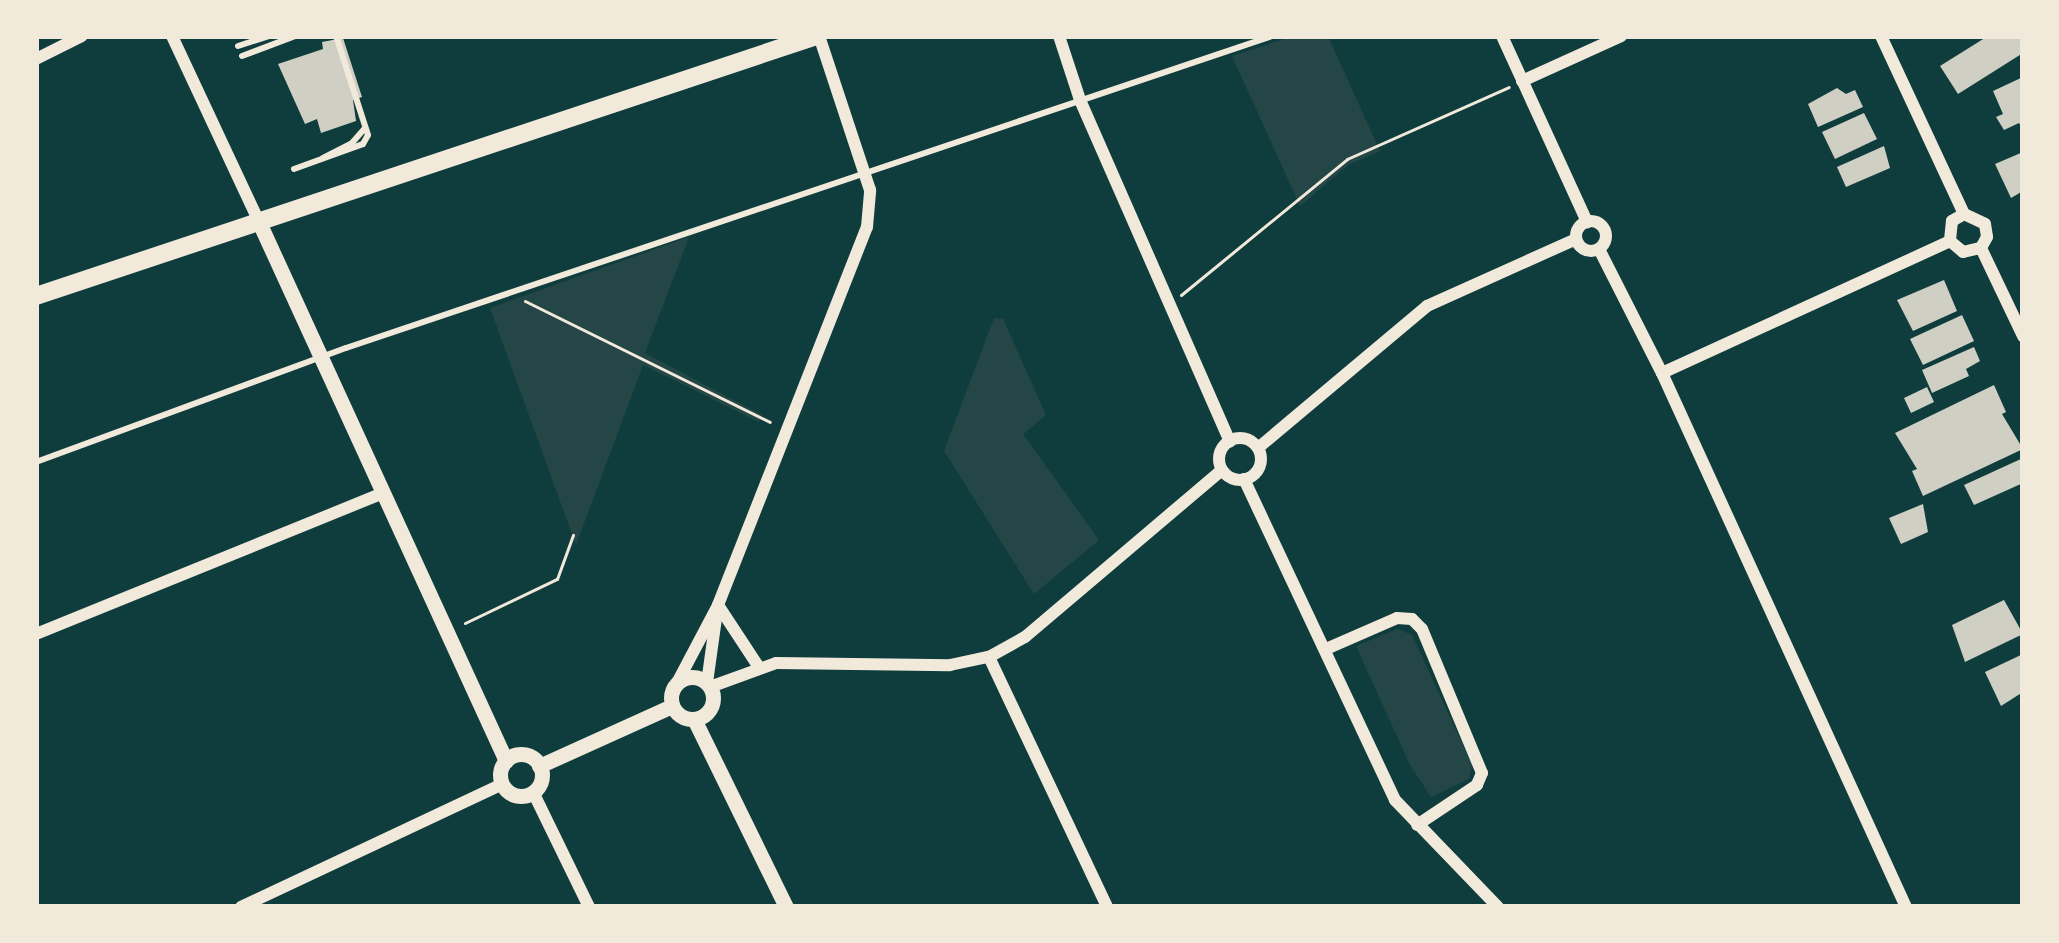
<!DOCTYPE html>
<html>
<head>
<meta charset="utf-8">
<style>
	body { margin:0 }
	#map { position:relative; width:2059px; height:943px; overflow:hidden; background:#0f3d3e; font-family:"Exo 2",sans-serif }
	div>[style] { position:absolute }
	.green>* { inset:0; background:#244646 }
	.building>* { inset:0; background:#cfcfc3 }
	.path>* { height:3px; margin:-1.5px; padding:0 1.5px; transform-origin:1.5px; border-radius:1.5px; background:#f1e9da }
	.service>* { height:6px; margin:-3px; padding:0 3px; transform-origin:3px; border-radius:3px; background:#f1e9da }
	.minor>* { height:12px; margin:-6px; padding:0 6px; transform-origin:6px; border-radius:6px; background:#f1e9da }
	.minor>.ring { margin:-6px; padding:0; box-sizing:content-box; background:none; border:12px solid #f1e9da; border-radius:50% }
	.tertiary>* { height:15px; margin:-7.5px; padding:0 7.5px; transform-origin:7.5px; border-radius:7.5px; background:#f1e9da }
	.tertiary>.ring { margin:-7.5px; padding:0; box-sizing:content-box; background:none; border:15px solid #f1e9da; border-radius:50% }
	.trunk>* { height:18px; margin:-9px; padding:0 9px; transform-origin:9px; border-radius:9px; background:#f1e9da }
	span { translate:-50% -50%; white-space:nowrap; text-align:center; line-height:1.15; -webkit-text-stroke:12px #f1e9da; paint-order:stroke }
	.frame { position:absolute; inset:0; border:39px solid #f1e9da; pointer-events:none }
</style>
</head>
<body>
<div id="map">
	<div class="green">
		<i style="clip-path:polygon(1293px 36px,1328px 36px,1380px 151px,1348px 165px,1300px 206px,1232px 56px)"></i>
		<i style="clip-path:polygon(689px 237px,645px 353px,762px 415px,759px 422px,643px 365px,576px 545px,490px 308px)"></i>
		<i style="clip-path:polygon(994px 318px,1003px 319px,1046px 415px,1023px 434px,1099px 540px,1034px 594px,944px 451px)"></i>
		<i style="clip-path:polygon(1398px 629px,1412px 635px,1472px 765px,1469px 779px,1431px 797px,1410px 765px,1356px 646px)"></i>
	</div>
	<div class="building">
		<i style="clip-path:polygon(1988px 36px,2023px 36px,2023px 53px,1958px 94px,1940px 66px)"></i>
		<i style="clip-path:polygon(343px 38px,362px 97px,353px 100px,356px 121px,321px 133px,317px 119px,305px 124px,278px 64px,323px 49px,322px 42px)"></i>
		<i style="clip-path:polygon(2023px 77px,2023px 130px,2019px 123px,2004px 130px,1996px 117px,2003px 114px,1993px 91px)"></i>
		<i style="clip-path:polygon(1837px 88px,1846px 94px,1855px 90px,1863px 107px,1818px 127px,1808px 104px)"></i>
		<i style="clip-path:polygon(1864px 113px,1877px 139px,1835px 159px,1822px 132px)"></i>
		<i style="clip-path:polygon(1884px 146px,1890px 168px,1846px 187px,1837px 167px)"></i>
		<i style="clip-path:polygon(2023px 152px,2023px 191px,2011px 198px,1995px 164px)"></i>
		<i style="clip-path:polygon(1944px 280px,1957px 311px,1913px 331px,1897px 300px)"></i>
		<i style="clip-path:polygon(1962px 315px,1974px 341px,1923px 365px,1910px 339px)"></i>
		<i style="clip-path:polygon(1974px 347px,1980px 361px,1966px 369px,1969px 376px,1932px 393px,1922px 370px)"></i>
		<i style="clip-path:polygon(1994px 385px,2006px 412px,2002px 414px,2023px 449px,1923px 496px,1912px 471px,1917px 469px,1895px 433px)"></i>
		<i style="clip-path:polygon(1927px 387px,1934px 402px,1911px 413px,1904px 398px)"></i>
		<i style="clip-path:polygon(2023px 458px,2023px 483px,1974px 505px,1964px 485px)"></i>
		<i style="clip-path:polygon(1923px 504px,1928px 532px,1901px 544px,1889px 518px)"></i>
		<i style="clip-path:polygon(2004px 600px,2023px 634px,1965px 662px,1952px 625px)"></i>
		<i style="clip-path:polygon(2023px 654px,2023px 692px,2001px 706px,1985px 672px)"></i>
	</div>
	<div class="path">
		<i style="left:1181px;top:295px;width:215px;rotate:-39.3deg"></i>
		<i style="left:1347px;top:159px;width:177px;rotate:-24deg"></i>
		<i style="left:525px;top:301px;width:273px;rotate:26.3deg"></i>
		<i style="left:465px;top:623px;width:102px;rotate:-25.6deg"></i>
		<i style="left:557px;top:579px;width:47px;rotate:-70deg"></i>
	</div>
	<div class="service">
		<i style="left:238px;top:46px;width:33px;rotate:-18deg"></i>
		<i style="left:242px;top:56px;width:57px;rotate:-20.7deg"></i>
		<i style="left:323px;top:158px;width:33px;rotate:-27deg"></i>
		<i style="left:352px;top:143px;width:20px;rotate:-49deg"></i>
		<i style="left:294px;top:169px;width:73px;rotate:-19.9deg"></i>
		<i style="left:363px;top:144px;width:10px;rotate:-61deg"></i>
		<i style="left:368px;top:135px;width:104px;rotate:-107.9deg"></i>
		<i style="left:36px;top:462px;width:330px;rotate:-20.2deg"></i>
		<i style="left:346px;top:348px;width:977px;rotate:-18.62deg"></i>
	</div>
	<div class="minor">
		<i style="left:172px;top:36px;width:203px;rotate:64.9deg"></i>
		<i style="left:1059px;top:36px;width:67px;rotate:71.8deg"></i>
		<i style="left:1080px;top:100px;width:373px;rotate:66.3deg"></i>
		<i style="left:1502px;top:36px;width:205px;rotate:65.4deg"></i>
		<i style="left:1881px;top:36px;width:196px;rotate:65deg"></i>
		<i style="left:36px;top:59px;width:51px;rotate:-26.6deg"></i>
		<i style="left:1522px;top:81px;width:109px;rotate:-24.4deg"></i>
		<i style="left:1964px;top:214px;width:14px;rotate:150deg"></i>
		<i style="left:1952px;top:221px;width:20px;rotate:96deg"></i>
		<i style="left:1950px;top:241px;width:17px;rotate:40deg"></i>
		<i style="left:1963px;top:252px;width:18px;rotate:-13deg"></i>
		<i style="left:1964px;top:214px;width:23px;rotate:25deg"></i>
		<i style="left:1985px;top:224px;width:13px;rotate:81deg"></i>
		<i style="left:1987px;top:237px;width:13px;rotate:119deg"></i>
		<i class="ring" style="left:1576px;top:221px;width:18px;height:18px"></i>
		<i style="left:1981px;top:248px;width:98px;rotate:64.5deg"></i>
		<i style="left:1599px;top:249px;width:139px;rotate:63.1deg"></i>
		<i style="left:1662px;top:373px;width:587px;rotate:65.44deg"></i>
		<i style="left:1662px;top:373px;width:317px;rotate:-24.6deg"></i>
		<i class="ring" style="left:1219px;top:438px;width:30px;height:30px"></i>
		<i style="left:1258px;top:448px;width:221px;rotate:-40deg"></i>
		<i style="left:1427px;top:306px;width:163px;rotate:-24.2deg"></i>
		<i style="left:1244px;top:479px;width:355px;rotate:64.8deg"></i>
		<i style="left:1395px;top:800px;width:149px;rotate:46.1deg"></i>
		<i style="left:718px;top:605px;width:73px;rotate:56.7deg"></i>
		<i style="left:36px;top:634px;width:375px;rotate:-22.1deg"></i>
		<i style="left:1326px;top:649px;width:77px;rotate:-23.6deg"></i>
		<i style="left:1397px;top:618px;width:15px;rotate:4deg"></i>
		<i style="left:1412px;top:619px;width:14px;rotate:45deg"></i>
		<i style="left:1422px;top:629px;width:156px;rotate:67.4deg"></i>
		<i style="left:1482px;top:773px;width:13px;rotate:113deg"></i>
		<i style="left:1477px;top:785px;width:72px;rotate:146.3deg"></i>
		<i style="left:989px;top:657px;width:276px;rotate:64.7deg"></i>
		<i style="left:678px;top:681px;width:86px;rotate:-62.2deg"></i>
		<i style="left:718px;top:605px;width:406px;rotate:-68.5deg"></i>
		<i style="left:867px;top:227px;width:37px;rotate:-85deg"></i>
		<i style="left:870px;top:190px;width:162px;rotate:-108.3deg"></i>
		<i style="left:707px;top:683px;width:66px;rotate:-82.1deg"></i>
		<i style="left:710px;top:687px;width:70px;rotate:-20deg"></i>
		<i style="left:776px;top:663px;width:174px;rotate:0.7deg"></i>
		<i style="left:950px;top:665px;width:40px;rotate:-12deg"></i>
		<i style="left:989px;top:657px;width:41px;rotate:-29.1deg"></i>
		<i style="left:1025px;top:637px;width:258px;rotate:-40.3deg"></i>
		<i style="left:533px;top:792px;width:128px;rotate:64deg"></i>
		<i style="left:241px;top:907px;width:289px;rotate:-25.2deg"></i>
	</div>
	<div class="tertiary">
		<i style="left:258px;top:220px;width:595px;rotate:65.37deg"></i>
		<i class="ring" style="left:671px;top:677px;width:27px;height:27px"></i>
		<i style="left:694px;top:719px;width:209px;rotate:63.9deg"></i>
		<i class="ring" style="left:500px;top:754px;width:27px;height:27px"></i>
		<i style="left:539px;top:766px;width:146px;rotate:-24.3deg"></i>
	</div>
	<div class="trunk">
		<i style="left:36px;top:296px;width:822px;rotate:-18.43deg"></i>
	</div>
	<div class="frame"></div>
</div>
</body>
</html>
